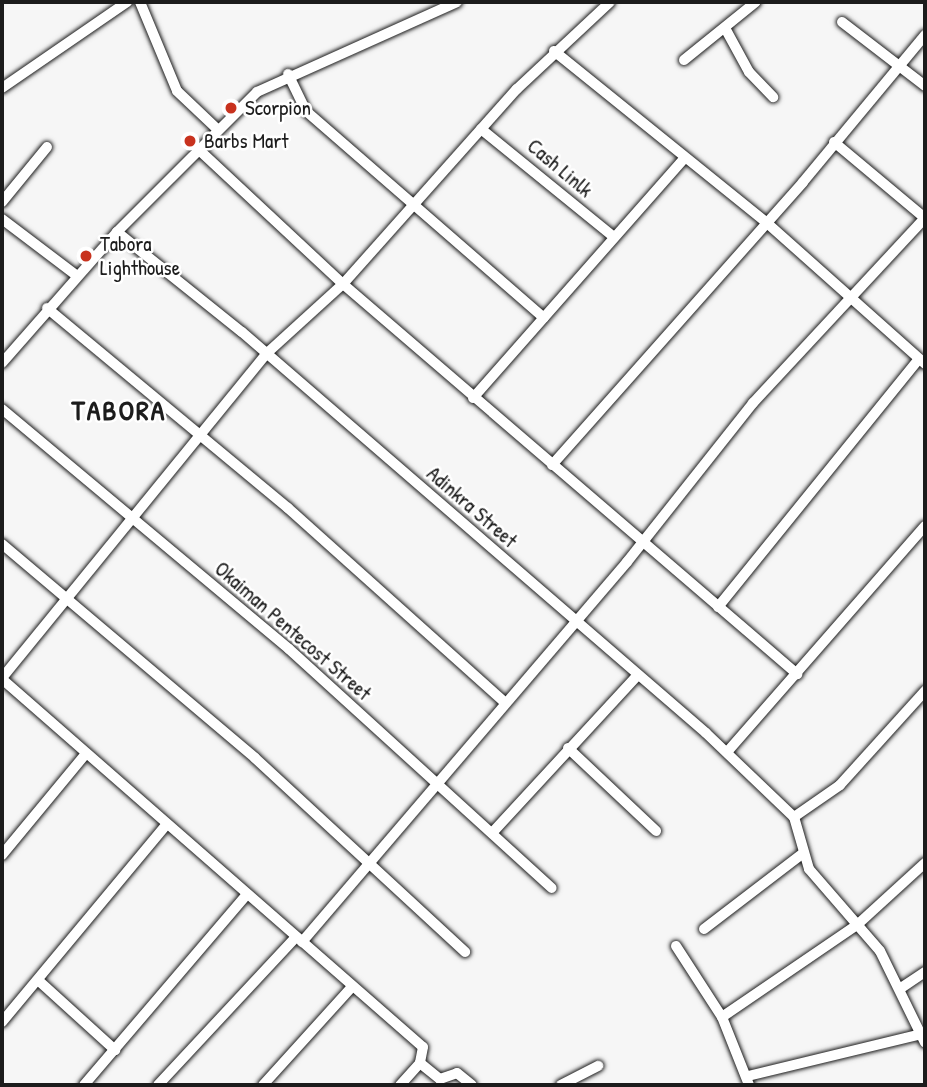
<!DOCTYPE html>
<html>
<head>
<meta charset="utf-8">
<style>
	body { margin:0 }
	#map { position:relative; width:927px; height:1087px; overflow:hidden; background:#f6f6f6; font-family:"Patrick Hand",sans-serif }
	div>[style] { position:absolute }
	.roads { filter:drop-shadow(0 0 2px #1c1c1c) drop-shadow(0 0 2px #1c1c1c) }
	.minor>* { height:10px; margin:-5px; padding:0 5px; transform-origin:5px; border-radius:5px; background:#fff }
	.dots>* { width:19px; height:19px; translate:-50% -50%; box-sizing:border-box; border:4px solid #fff; border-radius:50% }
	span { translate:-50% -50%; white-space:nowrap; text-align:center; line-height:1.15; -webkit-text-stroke:5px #fff; paint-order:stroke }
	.poi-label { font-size:21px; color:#1c1c1c }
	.left { translate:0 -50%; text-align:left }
	.street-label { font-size:21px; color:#1c1c1c }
	.district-label { font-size:28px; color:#1c1c1c; font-weight:700; letter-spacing:2px }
	.frame { position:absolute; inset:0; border:4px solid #1c1c1c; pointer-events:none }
</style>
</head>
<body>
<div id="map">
	<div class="roads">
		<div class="minor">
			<i style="left:140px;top:2px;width:96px;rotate:67.4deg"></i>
			<i style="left:177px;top:91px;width:54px;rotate:43.5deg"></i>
			<i style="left:842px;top:22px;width:105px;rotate:37.6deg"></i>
			<i style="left:725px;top:28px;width:50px;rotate:61.4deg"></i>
			<i style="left:749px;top:72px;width:35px;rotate:46deg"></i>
			<i style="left:554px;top:51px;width:274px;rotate:38.9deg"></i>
			<i style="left:767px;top:223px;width:212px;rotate:41.7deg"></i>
			<i style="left:684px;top:60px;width:92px;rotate:-38.9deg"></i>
			<i style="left:288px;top:74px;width:41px;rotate:64.1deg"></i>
			<i style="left:306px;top:111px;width:315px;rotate:41deg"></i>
			<i style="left:2px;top:88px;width:152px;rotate:-34.5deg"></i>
			<i style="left:481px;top:129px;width:171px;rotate:39.1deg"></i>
			<i style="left:834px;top:142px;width:119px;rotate:39.9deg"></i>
			<i style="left:197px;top:148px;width:200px;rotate:43deg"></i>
			<i style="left:343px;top:284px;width:599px;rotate:40.66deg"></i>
			<i style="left:2px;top:202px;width:71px;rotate:-50.7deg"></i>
			<i style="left:2px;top:219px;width:94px;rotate:37.2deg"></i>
			<i style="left:117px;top:232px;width:160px;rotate:38.7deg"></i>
			<i style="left:242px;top:332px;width:613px;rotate:40.83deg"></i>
			<i style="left:706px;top:733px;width:122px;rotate:43.7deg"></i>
			<i style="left:47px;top:308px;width:313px;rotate:39.7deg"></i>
			<i style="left:288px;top:508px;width:292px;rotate:41.9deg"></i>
			<i style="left:2px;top:363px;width:174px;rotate:-48.7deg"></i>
			<i style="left:117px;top:232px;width:198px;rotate:-45deg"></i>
			<i style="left:257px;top:92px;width:219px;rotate:-24.2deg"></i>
			<i style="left:473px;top:398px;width:319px;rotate:-48.6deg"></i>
			<i style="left:2px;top:409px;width:374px;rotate:39.9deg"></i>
			<i style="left:289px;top:649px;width:355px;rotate:42.3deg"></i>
			<i style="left:552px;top:465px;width:378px;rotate:-48.4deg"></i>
			<i style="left:803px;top:182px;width:191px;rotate:-50.3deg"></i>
			<i style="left:2px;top:544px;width:331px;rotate:40.2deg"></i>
			<i style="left:255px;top:758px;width:286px;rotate:42.7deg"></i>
			<i style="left:718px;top:607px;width:319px;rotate:-51deg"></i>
			<i style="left:2px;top:678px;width:418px;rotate:-50.8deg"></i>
			<i style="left:266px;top:354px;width:104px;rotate:-42.3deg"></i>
			<i style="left:343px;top:284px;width:261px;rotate:-48.3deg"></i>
			<i style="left:517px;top:89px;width:127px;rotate:-43.1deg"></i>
			<i style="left:2px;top:679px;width:559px;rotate:41.16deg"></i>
			<i style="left:423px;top:1047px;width:16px;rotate:101deg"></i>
			<i style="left:420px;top:1063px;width:30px;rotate:132deg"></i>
			<i style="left:568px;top:748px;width:121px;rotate:43.3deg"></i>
			<i style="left:728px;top:751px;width:299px;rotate:-48.8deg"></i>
			<i style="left:794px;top:817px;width:54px;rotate:73.9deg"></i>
			<i style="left:809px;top:869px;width:108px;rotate:49.1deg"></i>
			<i style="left:880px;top:951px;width:102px;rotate:63.9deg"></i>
			<i style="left:794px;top:817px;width:56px;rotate:-34.8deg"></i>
			<i style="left:840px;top:785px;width:127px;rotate:-47.9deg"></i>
			<i style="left:492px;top:833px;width:215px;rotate:-47.3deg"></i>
			<i style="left:2px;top:855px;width:129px;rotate:-50.4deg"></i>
			<i style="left:704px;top:929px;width:123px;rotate:-37.4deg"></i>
			<i style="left:302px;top:942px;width:500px;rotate:-49.46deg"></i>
			<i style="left:627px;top:562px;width:203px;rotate:-51.6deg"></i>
			<i style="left:753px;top:403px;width:253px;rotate:-47.1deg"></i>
			<i style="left:676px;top:946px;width:85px;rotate:57.1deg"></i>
			<i style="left:722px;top:1017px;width:73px;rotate:68.3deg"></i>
			<i style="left:39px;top:981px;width:103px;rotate:42.2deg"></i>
			<i style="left:901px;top:988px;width:29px;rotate:-34deg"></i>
			<i style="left:722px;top:1017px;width:163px;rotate:-34.3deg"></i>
			<i style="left:857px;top:925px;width:92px;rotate:-42.4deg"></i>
			<i style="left:2px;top:1022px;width:256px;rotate:-50.2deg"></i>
			<i style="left:420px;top:1063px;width:26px;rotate:39deg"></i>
			<i style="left:440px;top:1079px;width:18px;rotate:-19deg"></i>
			<i style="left:457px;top:1073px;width:19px;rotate:39deg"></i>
			<i style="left:748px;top:1076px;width:175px;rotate:-13.6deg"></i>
			<i style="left:84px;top:1085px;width:251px;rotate:-49.5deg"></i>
			<i style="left:158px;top:1085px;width:202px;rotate:-47deg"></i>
			<i style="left:263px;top:1085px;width:131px;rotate:-47.8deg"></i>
			<i style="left:561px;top:1085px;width:42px;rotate:-27.2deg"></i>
		</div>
	</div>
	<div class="dots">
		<i style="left:231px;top:108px;background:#c8321e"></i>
		<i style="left:190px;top:141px;background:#c8321e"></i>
		<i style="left:86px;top:256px;background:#c8321e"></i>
	</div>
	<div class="poi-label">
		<span class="left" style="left:245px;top:108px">Scorpion</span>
		<span class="left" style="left:204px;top:141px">Barbs Mart</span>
		<span class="left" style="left:100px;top:256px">Tabora<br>Lighthouse</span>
	</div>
	<div class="street-label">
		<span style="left:560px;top:168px;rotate:40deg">Cash Linlk</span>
		<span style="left:472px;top:507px;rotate:41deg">Adinkra Street</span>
		<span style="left:293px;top:631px;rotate:41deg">Okaiman Pentecost Street</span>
	</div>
	<div class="district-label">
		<span style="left:119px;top:410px">TABORA</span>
	</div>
	<div class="frame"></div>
</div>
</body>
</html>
